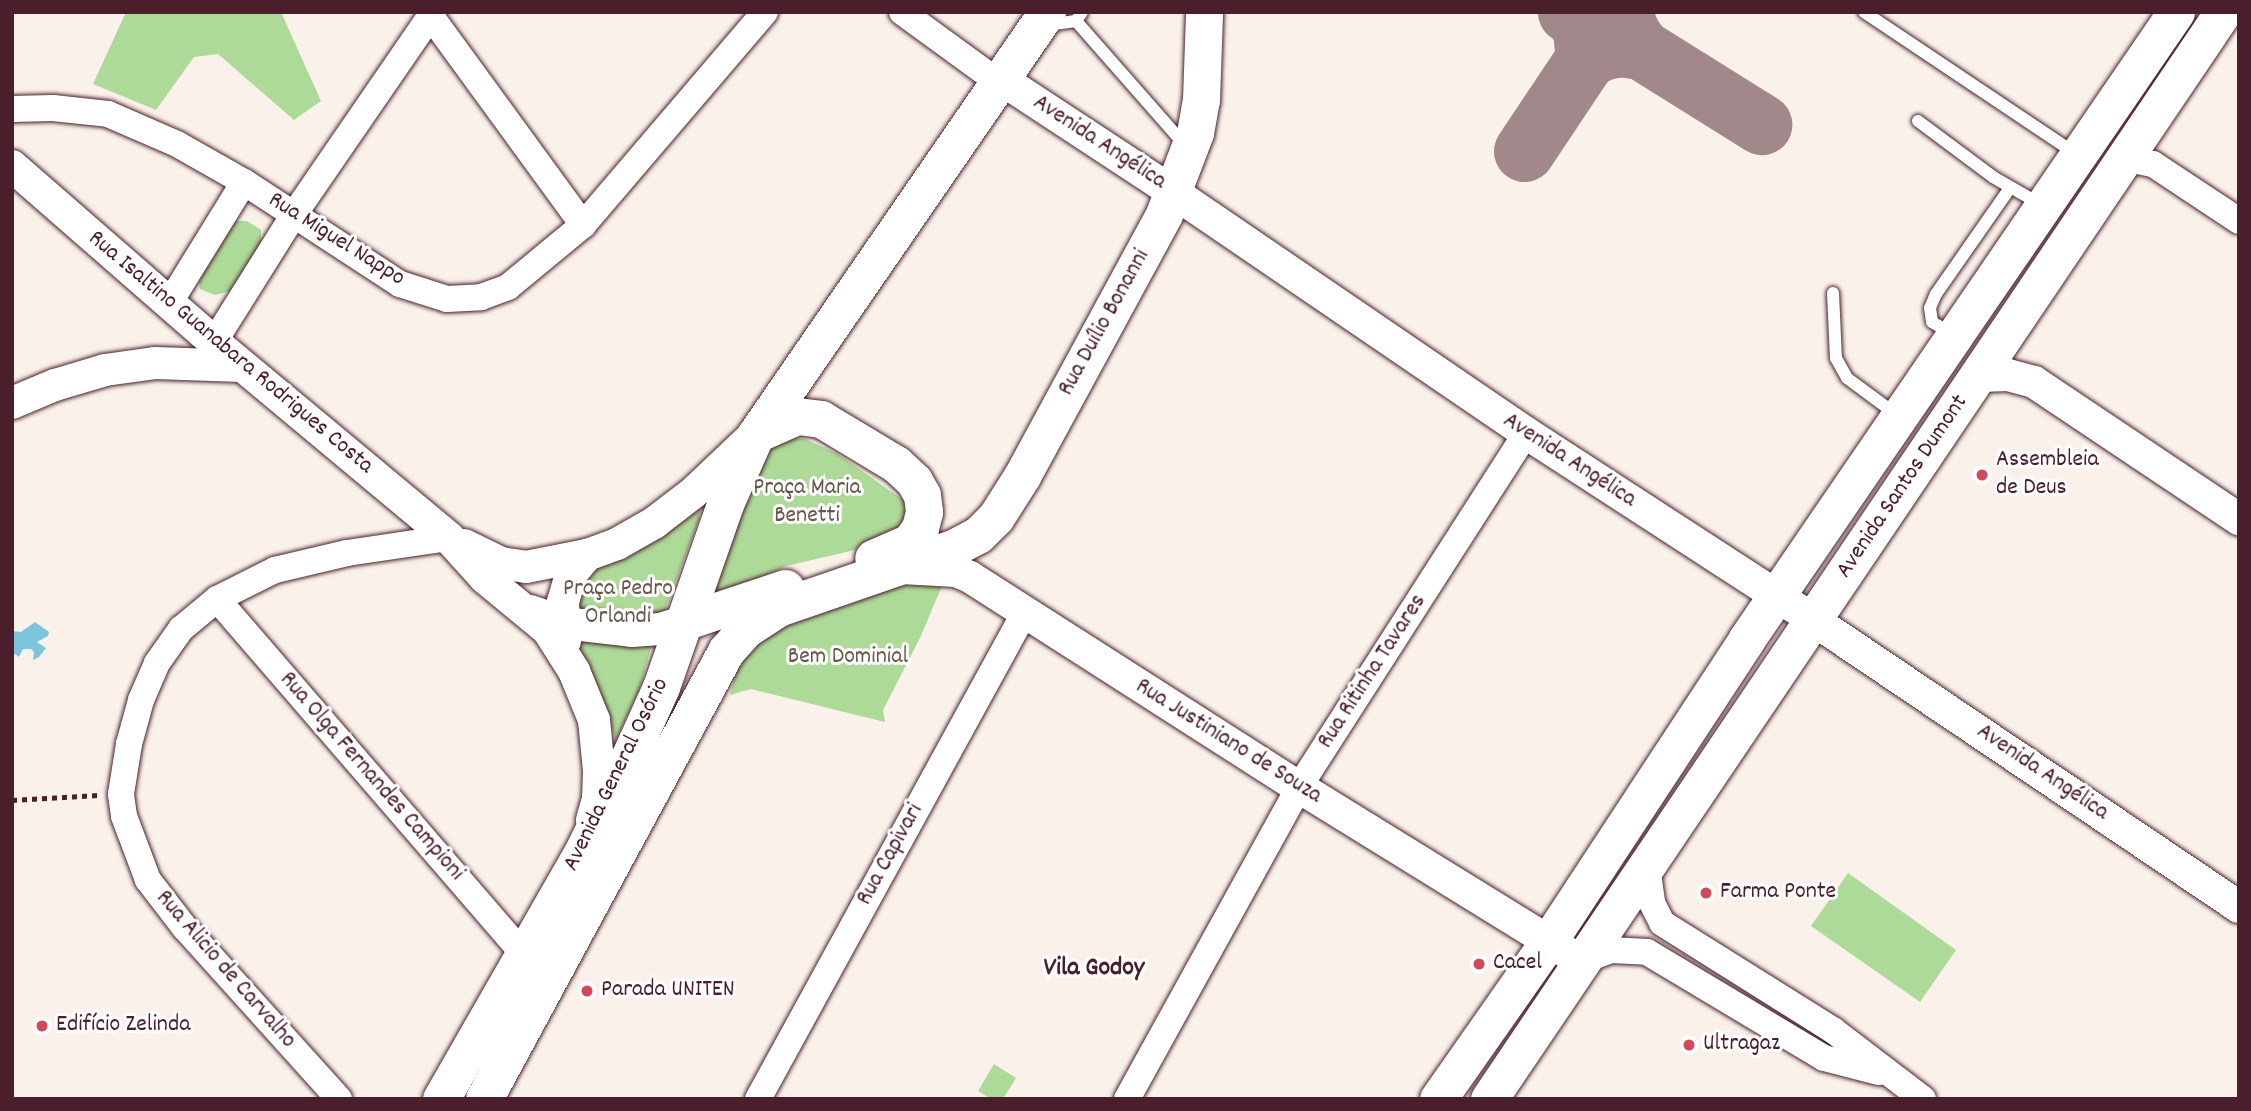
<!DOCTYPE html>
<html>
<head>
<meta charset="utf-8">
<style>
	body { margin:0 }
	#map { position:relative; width:2251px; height:1111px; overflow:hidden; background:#faf2ea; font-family:Dekko,sans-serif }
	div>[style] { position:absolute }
	.green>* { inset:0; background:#aeda99 }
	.water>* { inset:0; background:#7dc4dd }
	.taxiway>* { height:61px; margin:-30.5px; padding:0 30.5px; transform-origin:30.5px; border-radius:30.5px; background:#a2888a }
	.path>* { height:4.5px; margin-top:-2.25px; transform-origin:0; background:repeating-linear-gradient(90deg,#4a1f2b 0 5px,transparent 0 10px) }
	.roads { filter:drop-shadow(0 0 2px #4a1f2b) drop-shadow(0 0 2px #4a1f2b) }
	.service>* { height:12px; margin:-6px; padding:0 6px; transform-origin:6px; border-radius:6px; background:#fff }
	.minor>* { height:26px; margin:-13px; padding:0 13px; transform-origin:13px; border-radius:13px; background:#fff }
	.tertiary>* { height:32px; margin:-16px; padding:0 16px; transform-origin:16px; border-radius:16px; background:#fff }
	.secondary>* { height:37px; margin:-18.5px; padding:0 18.5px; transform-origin:18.5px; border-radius:18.5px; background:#fff }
	.dots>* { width:19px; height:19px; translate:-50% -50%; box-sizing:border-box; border:4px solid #fff; border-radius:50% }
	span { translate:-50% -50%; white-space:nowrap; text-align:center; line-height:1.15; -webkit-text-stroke:6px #fff; paint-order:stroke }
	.street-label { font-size:24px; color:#4a1f2b }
	.poi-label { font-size:24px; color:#4a1f2b }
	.left { translate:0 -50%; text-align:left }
	.park-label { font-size:24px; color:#68574c }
	.neighbourhood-label { font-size:26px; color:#4a1f2b; font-weight:700 }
	.frame { position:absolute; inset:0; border:14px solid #4a1f2b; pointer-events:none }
</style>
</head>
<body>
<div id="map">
	<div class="green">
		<i style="clip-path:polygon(126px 12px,281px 12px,321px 101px,294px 120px,218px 54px,194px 57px,156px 110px,93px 84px)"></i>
		<i style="clip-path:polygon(233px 221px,247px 221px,261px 230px,261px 247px,231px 291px,215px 295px,200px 289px,198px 276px)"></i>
		<i style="clip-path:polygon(781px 437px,805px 439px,838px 454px,903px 500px,908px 519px,894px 541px,786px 566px,709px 600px,723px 554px,768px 450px)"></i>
		<i style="clip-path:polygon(700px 509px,699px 519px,650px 651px,640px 688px,616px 740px,599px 690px,579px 663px,577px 575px,688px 511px)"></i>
		<i style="clip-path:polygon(897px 585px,942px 586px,920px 638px,883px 710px,885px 722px,751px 689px,730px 695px,739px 662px,773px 631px,821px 609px)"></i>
		<i style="clip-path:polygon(1848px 873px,1956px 950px,1920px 1002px,1811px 926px)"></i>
		<i style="clip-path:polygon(994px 1064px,1016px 1078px,1003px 1099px,991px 1099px,978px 1091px)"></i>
	</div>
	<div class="water">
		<i style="clip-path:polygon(35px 622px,49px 632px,48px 636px,37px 642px,46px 648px,39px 657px,33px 660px,34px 652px,31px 649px,23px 649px,19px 657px,12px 652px,12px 631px,21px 632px)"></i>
	</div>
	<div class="taxiway">
		<i style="left:1568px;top:12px;width:9px;rotate:32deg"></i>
		<i style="left:1576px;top:17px;width:16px;rotate:63deg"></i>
		<i style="left:1583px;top:31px;width:27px;rotate:84deg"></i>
		<i style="left:1586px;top:58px;width:17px;rotate:-28deg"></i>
		<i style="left:1601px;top:50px;width:18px;rotate:-13deg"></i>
		<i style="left:1619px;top:46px;width:22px;rotate:8deg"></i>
		<i style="left:1641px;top:49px;width:16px;rotate:-128deg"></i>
		<i style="left:1631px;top:36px;width:26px;rotate:-113deg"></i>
		<i style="left:1641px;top:49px;width:142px;rotate:32deg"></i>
		<i style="left:1524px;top:151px;width:112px;rotate:-56.3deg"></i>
	</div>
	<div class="path">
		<i style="left:12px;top:800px;width:87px;rotate:-3.3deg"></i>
	</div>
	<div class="roads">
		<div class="service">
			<i style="left:1864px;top:12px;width:254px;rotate:33.8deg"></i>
			<i style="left:1076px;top:21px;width:164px;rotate:48.7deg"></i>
			<i style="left:1047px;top:25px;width:29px;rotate:-8deg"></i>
			<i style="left:1076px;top:21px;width:11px;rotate:-56deg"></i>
			<i style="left:1918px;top:121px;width:94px;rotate:36.7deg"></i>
			<i style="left:1993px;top:177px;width:54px;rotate:29.9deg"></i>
			<i style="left:1833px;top:293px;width:65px;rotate:87.4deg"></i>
			<i style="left:1836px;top:358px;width:23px;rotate:61deg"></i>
			<i style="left:1847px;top:378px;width:62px;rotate:36.5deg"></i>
			<i style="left:1952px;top:334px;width:23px;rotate:-149deg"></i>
			<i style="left:1932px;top:322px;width:14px;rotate:-98deg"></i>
			<i style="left:1930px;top:308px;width:15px;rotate:-67deg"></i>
			<i style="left:1936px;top:294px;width:129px;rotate:-55.1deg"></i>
		</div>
		<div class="minor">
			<i style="left:902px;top:12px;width:119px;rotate:36.1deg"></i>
			<i style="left:430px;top:15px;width:260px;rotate:53.9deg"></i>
			<i style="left:12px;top:109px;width:41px;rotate:-1.4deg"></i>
			<i style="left:53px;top:108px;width:55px;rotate:6.2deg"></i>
			<i style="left:108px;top:114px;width:75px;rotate:23.5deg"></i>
			<i style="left:177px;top:144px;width:77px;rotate:29.6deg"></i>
			<i style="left:244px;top:182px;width:186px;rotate:33.2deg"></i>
			<i style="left:400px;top:284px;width:49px;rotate:17.7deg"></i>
			<i style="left:447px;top:299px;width:34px;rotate:-3deg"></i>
			<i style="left:481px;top:297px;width:29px;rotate:-20deg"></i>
			<i style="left:508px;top:287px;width:97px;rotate:-39.6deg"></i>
			<i style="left:583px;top:225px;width:280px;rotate:-49.5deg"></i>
			<i style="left:2124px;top:158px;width:30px;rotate:12deg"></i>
			<i style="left:2153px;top:164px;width:103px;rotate:33.5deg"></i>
			<i style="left:170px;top:302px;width:141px;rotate:-58.3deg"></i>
			<i style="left:214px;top:342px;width:149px;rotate:-57.9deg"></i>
			<i style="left:293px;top:216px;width:247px;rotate:-55.5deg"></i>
			<i style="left:217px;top:599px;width:470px;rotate:49.2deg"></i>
			<i style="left:1647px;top:866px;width:37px;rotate:82deg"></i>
			<i style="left:1652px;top:903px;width:22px;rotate:63deg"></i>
			<i style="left:1662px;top:923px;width:203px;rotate:32.1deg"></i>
			<i style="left:1834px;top:1031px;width:112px;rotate:37.4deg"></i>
			<i style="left:1581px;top:961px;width:32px;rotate:-20deg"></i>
			<i style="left:1611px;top:950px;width:36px;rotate:3deg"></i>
			<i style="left:1647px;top:952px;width:206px;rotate:30.9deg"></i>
			<i style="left:1824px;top:1058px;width:57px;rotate:14.3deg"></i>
			<i style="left:339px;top:1099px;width:230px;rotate:-132deg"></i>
			<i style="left:185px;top:928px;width:61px;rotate:-127.6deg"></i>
			<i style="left:148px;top:880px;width:68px;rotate:-110.6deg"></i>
			<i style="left:124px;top:816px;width:22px;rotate:-98deg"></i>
			<i style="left:121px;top:794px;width:51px;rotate:-80.9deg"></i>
			<i style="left:129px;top:744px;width:46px;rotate:-74.7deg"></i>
			<i style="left:141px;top:700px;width:40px;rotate:-66.6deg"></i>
			<i style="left:157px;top:663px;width:42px;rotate:-54.8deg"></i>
			<i style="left:181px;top:629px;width:47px;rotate:-39.8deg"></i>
			<i style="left:217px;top:599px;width:65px;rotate:-26.6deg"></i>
			<i style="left:275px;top:570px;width:74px;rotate:-13.3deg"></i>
			<i style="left:347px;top:553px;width:103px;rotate:-8.4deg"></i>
			<i style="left:758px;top:1099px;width:555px;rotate:-61.27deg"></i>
			<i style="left:1127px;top:1099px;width:356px;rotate:-61.1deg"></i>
			<i style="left:1299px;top:787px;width:421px;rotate:-57.3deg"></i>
		</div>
		<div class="tertiary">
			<i style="left:998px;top:82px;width:16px;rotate:18deg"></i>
			<i style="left:1013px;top:87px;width:191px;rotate:33.3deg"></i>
			<i style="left:1173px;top:192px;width:427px;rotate:34.3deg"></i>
			<i style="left:1526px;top:433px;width:341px;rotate:33deg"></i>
			<i style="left:1812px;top:619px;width:515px;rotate:34deg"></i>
			<i style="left:12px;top:166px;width:268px;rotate:41.1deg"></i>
			<i style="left:214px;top:342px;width:306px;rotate:39.8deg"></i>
			<i style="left:449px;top:538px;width:54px;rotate:48deg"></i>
			<i style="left:485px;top:578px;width:82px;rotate:39.5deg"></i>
			<i style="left:548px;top:630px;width:49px;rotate:57.6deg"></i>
			<i style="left:574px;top:671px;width:53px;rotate:67.8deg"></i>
			<i style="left:594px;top:720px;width:51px;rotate:84.4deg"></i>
			<i style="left:599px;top:771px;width:28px;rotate:92deg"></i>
			<i style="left:598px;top:799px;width:22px;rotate:106deg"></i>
			<i style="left:1980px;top:376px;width:28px;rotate:-2deg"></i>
			<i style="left:2008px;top:375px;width:27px;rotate:15deg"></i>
			<i style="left:2034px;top:382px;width:247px;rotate:33.8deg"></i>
			<i style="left:12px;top:403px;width:47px;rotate:-22.7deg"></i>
			<i style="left:55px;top:385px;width:52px;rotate:-16.7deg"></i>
			<i style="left:105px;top:370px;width:50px;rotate:-8deg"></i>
			<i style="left:155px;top:363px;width:87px;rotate:2deg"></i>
			<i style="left:464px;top:545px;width:41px;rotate:25.9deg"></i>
			<i style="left:501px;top:563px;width:25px;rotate:9deg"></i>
			<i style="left:526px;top:567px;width:62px;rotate:-11.1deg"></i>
			<i style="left:587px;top:555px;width:32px;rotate:-20deg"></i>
			<i style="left:617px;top:544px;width:43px;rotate:-29.6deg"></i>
			<i style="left:654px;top:523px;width:49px;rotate:-37.6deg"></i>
			<i style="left:693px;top:493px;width:81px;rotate:-43.5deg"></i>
			<i style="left:902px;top:568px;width:54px;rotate:3.2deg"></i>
			<i style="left:956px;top:571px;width:15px;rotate:23deg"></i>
			<i style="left:970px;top:577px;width:390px;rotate:32.6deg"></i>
			<i style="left:1299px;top:787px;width:331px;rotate:31.7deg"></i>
			<i style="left:530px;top:611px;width:36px;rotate:19deg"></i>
			<i style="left:564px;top:623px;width:68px;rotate:6.7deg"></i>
			<i style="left:632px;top:631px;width:28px;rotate:-4deg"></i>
			<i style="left:660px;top:629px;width:24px;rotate:-17deg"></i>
			<i style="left:565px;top:641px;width:39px;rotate:-93deg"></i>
			<i style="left:563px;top:602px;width:29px;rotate:-74deg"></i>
			<i style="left:571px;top:574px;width:25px;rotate:-50deg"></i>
		</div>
		<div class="secondary">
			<i style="left:756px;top:434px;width:45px;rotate:-23.7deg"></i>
			<i style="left:797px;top:416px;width:24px;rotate:7deg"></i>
			<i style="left:821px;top:419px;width:87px;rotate:31deg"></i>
			<i style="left:896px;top:464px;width:25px;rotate:43deg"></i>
			<i style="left:914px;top:481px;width:16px;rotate:60deg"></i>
			<i style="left:922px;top:495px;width:17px;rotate:83deg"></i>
			<i style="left:924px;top:512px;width:16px;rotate:104deg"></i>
			<i style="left:920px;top:528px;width:17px;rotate:126deg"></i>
			<i style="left:910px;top:542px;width:40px;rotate:156.6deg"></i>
			<i style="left:683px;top:622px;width:108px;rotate:-18.4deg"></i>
			<i style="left:441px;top:1099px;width:288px;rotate:-60.2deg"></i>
			<i style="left:584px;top:849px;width:114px;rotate:-63.9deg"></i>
			<i style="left:634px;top:747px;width:66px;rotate:-65.8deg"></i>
			<i style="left:661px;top:687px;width:194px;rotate:-70.7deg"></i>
			<i style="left:725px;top:504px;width:77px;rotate:-66.1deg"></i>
			<i style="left:756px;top:434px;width:513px;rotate:-55.41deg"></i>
			<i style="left:484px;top:1099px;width:509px;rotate:-61.62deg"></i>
			<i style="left:726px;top:651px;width:30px;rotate:-48deg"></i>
			<i style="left:746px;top:629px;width:38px;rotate:-33deg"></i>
			<i style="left:778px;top:608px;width:187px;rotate:-19deg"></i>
			<i style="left:955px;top:547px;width:26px;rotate:-28deg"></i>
			<i style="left:978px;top:535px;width:25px;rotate:-45deg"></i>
			<i style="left:996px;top:517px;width:49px;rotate:-57.6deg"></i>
			<i style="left:1022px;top:476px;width:298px;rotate:-61.5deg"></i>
			<i style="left:1164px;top:214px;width:87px;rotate:-69.1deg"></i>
			<i style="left:1195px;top:133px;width:34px;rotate:-80deg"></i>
			<i style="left:1201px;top:100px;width:88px;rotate:-88deg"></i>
			<i style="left:1438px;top:1099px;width:192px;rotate:-55deg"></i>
			<i style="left:1548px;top:942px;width:361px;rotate:-56.7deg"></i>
			<i style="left:1746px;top:640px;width:761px;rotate:-55.6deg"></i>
			<i style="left:1489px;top:1099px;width:1312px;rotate:-55.97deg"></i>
		</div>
	</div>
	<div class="dots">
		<i style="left:1982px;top:475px;background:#d1495b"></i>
		<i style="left:1706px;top:893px;background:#d1495b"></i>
		<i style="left:1479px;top:964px;background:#d1495b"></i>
		<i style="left:587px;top:991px;background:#d1495b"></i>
		<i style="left:42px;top:1026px;background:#d1495b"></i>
		<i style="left:1689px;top:1045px;background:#d1495b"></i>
	</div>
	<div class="street-label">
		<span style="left:1099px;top:143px;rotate:33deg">Avenida Angélica</span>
		<span style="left:336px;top:240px;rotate:32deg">Rua Miguel Nappo</span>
		<span style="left:1105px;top:323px;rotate:-61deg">Rua Duílio Bonanni</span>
		<span style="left:230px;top:353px;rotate:40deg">Rua Isaltino Guanabara Rodrigues Costa</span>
		<span style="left:1569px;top:461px;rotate:33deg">Avenida Angélica</span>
		<span style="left:1903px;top:487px;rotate:-56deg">Avenida Santos Dumont</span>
		<span style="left:1373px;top:672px;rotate:-57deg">Rua Ritinha Tavares</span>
		<span style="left:1228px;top:742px;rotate:32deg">Rua Justiniano de Souza</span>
		<span style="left:2042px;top:773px;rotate:34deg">Avenida Angélica</span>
		<span style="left:617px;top:775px;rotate:-64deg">Avenida General Osório</span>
		<span style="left:371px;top:777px;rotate:49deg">Rua Olga Fernandes Campioni</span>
		<span style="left:891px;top:855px;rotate:-61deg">Rua Capivari</span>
		<span style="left:225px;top:970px;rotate:49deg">Rua Alicio de Carvalho</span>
	</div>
	<div class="poi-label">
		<span class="left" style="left:1996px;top:475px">Assembleia<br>de Deus</span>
		<span class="left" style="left:1720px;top:893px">Farma Ponte</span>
		<span class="left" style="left:1493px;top:964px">Cacel</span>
		<span class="left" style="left:601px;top:991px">Parada UNITEN</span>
		<span class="left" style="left:56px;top:1026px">Edifício Zelinda</span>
		<span class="left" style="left:1703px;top:1045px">Ultragaz</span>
	</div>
	<div class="park-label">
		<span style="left:807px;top:503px">Praça Maria<br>Benetti</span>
		<span style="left:618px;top:604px">Praça Pedro<br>Orlandi</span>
		<span style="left:848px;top:658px">Bem Dominial</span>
	</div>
	<div class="neighbourhood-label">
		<span style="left:1094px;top:969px">Vila Godoy</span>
	</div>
	<div class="frame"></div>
</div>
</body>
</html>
